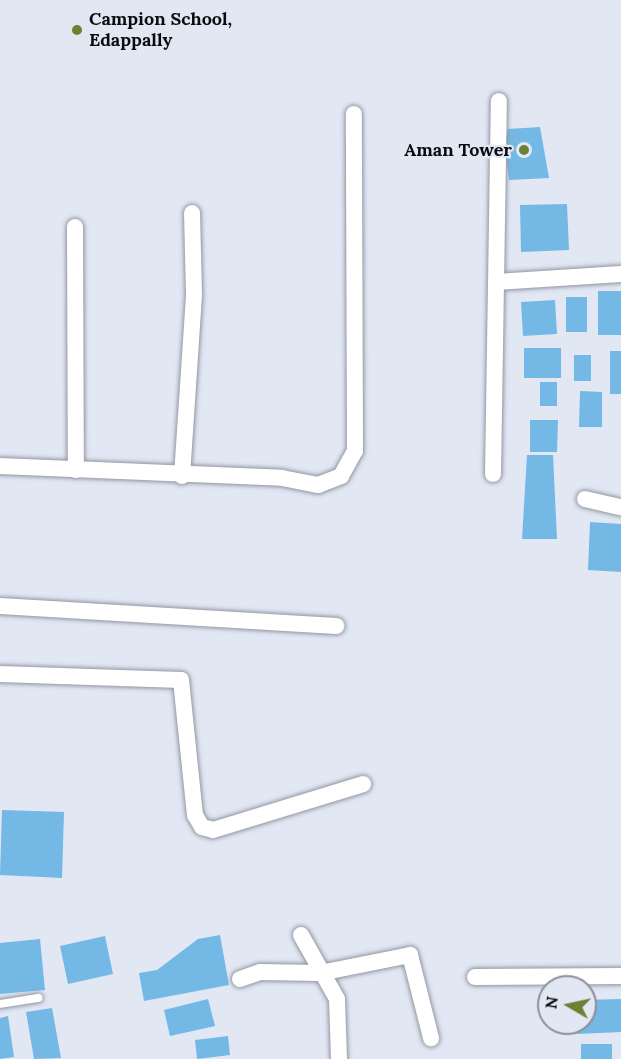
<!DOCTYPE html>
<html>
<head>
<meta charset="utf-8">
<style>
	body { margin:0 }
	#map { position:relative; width:621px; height:1059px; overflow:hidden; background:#e2e7f4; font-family:Lora,serif }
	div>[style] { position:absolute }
	.building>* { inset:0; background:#74b8e5 }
	.roads { filter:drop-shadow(0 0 2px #9297a2) drop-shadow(0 0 2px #9297a2) }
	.service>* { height:8px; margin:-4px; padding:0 4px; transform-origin:4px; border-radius:4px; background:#fff }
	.minor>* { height:16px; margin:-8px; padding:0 8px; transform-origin:8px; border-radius:8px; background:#fff }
	.dots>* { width:16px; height:16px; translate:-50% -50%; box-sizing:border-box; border:3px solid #e2e7f4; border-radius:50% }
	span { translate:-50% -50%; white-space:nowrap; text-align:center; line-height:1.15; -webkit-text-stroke:4.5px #e2e7f4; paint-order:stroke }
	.poi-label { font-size:18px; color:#0b0c10; font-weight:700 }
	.left { translate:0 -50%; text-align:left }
	.right { translate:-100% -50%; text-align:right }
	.north { position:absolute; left:537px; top:975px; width:60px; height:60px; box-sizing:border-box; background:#e2e7f4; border:2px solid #8c8f99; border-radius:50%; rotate:279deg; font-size:16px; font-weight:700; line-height:24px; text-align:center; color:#0b0c10 }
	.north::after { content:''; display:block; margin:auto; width:21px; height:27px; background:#6c8132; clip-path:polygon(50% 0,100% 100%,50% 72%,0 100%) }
</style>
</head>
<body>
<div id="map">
	<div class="building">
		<i style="clip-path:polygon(540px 127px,549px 178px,509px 180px,504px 144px,508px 129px)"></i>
		<i style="clip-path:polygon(567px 204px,569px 250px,521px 252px,520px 205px)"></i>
		<i style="clip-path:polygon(598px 291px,621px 291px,621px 335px,598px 335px)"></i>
		<i style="clip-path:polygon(566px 297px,587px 297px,587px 332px,566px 332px)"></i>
		<i style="clip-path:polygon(555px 300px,557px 334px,523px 336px,521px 302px)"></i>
		<i style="clip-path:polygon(524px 348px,561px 348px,561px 378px,524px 378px)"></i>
		<i style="clip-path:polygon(610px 351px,621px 351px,621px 394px,610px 394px)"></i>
		<i style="clip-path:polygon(574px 355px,591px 355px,591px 381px,574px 381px)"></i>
		<i style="clip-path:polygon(540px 382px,557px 382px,557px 406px,540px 406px)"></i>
		<i style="clip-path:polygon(580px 391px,602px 392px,602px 427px,579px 427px)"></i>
		<i style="clip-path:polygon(530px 420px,558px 420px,557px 452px,530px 452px)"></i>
		<i style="clip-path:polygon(527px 455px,553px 455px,557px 539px,522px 539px)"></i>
		<i style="clip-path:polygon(590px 522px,621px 524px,621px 572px,588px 570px)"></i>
		<i style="clip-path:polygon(2px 810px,64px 812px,62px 878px,0 875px)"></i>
		<i style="clip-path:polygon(220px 935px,229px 985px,144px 1001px,139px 973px,157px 970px,198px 939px)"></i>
		<i style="clip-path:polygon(105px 936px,113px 974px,68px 984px,60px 946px)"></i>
		<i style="clip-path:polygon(40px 939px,45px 990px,0 994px,0 943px)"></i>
		<i style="clip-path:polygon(208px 999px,215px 1026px,170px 1036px,164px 1010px)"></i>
		<i style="clip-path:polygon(621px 999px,621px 1032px,577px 1034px,577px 1023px,585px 1023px,585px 1000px)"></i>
		<i style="clip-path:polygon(52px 1008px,61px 1058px,34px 1059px,26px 1012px)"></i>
		<i style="clip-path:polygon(8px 1016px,14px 1057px,0 1059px,0 1018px)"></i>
		<i style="clip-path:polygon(228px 1036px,230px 1055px,197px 1059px,195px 1040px)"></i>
		<i style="clip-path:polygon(581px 1044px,612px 1044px,612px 1059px,581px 1059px)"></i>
	</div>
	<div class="roads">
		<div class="service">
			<i style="left:0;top:1004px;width:39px;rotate:-9deg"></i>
		</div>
		<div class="minor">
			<i style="left:75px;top:227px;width:243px;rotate:89.8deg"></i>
			<i style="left:496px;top:282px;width:125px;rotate:-3.7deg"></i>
			<i style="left:0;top:466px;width:282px;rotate:2.4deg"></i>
			<i style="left:282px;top:478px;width:37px;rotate:11deg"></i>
			<i style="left:318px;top:485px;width:25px;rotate:-21deg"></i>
			<i style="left:341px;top:476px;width:29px;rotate:-61deg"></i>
			<i style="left:355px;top:451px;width:337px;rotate:-90.2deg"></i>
			<i style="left:493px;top:474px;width:373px;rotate:-89.1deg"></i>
			<i style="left:182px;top:476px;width:182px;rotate:-86.2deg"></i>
			<i style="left:194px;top:294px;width:81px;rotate:-91.4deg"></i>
			<i style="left:585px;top:499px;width:37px;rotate:13deg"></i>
			<i style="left:0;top:606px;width:337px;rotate:3.4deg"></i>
			<i style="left:0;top:674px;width:181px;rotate:1.9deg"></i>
			<i style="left:181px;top:680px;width:136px;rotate:84.1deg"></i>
			<i style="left:195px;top:815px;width:14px;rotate:60deg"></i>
			<i style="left:202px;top:827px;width:11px;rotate:15deg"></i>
			<i style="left:213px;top:830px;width:157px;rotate:-17deg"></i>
			<i style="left:301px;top:935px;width:73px;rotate:60.6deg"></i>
			<i style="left:337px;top:999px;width:60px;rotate:88.1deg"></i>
			<i style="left:475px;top:977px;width:146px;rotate:-0.4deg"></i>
			<i style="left:240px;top:979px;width:21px;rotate:-19deg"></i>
			<i style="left:260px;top:972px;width:60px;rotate:1deg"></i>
			<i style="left:320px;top:973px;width:92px;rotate:-11.3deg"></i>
			<i style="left:410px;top:955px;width:86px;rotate:75.8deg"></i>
		</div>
	</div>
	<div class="dots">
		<i style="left:77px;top:30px;background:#6c8132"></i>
		<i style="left:524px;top:150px;background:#6c8132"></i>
	</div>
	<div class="poi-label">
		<span class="left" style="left:89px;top:30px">Campion School,<br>Edappally</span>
		<span class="right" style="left:512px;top:150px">Aman Tower</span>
	</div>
	<div class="north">N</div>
</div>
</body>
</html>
